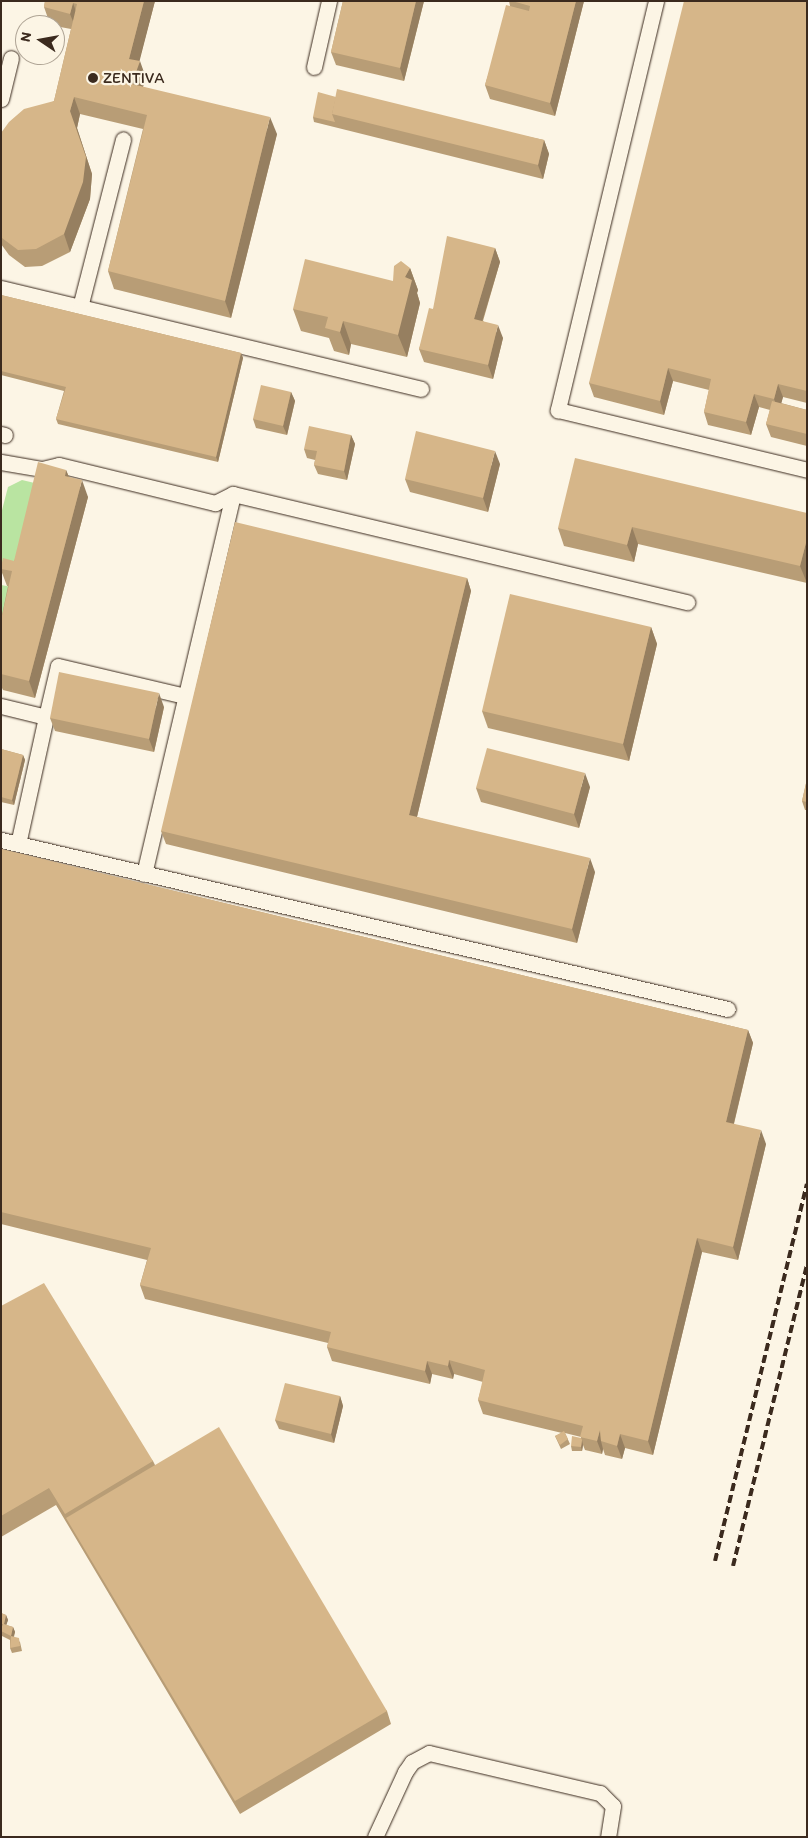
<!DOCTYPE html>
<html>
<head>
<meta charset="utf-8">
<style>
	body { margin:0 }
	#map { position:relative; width:808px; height:1838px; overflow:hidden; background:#fcf5e5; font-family:Itim,sans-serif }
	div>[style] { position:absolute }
	.green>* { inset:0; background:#b9e4a1 }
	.roads { filter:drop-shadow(0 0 1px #3b2a1e) drop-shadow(0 0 1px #3b2a1e) }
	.lane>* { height:15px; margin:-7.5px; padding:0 7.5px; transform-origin:7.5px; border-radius:7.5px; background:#fcf5e5 }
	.rail>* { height:4px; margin-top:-2px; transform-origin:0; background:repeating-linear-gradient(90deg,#3b2a1e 0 8px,transparent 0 12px) }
	.wall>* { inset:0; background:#b89d76 }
	.shaded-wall>* { inset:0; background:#967f60 }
	.building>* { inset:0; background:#d6b689 }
	.dots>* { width:14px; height:14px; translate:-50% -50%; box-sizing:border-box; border:2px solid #fcf5e5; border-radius:50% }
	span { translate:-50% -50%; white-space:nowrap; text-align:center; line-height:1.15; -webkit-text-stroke:4.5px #fcf5e5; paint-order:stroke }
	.poi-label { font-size:16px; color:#3b2a1e }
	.left { translate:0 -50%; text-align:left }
	.frame { position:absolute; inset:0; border:2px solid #3b2a1e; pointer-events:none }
	.north { position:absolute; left:15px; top:15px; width:50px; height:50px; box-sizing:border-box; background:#fcf5e5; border:1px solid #afa495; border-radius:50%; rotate:282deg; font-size:14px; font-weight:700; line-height:20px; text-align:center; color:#3b2a1e }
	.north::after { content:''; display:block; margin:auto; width:18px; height:22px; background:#3b2a1e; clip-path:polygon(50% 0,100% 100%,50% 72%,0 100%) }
</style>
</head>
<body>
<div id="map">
	<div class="green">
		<i style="clip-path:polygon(22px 480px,43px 485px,10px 575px,1px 573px,1px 514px,8px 487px)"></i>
		<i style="clip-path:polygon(1px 585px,18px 588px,1px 656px)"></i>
	</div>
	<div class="roads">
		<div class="lane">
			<i style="left:656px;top:1px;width:421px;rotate:103.5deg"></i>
			<i style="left:558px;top:410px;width:256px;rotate:13.5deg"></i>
			<i style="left:314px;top:67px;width:68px;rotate:-77.2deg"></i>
			<i style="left:1px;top:99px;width:42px;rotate:-76.3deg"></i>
			<i style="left:1px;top:288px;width:432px;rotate:13.5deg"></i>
			<i style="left:80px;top:307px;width:173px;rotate:-75.6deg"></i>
			<i style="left:1px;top:434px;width:4px;rotate:14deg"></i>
			<i style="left:1px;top:462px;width:42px;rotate:9.7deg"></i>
			<i style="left:42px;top:469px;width:17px;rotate:-13deg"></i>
			<i style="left:59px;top:465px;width:161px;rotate:13.7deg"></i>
			<i style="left:215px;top:503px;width:20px;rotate:-27deg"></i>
			<i style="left:233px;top:494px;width:467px;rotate:13.4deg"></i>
			<i style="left:1px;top:706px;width:46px;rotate:13.7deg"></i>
			<i style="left:46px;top:717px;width:130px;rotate:102.4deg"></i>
			<i style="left:46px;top:717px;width:52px;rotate:-76.8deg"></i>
			<i style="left:58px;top:666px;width:130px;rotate:13.3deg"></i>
			<i style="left:1px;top:840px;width:746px;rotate:13.09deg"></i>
			<i style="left:144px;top:874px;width:390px;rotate:-76.8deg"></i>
			<i style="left:375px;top:1837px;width:72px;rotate:-65.2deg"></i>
			<i style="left:405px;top:1772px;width:12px;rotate:-55deg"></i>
			<i style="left:412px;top:1762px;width:19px;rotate:-28deg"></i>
			<i style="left:429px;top:1753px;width:176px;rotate:13.2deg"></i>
			<i style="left:600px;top:1793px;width:18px;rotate:45deg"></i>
			<i style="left:613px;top:1806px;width:31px;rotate:99deg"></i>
		</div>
	</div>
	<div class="rail">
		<i style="left:715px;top:1561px;width:388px;rotate:-76.3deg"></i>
		<i style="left:733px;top:1566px;width:310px;rotate:-76.2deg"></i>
	</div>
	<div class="wall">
		<i style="clip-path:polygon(45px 1px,155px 1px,139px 61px,146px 78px,143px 87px,277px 134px,231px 318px,114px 289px,108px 271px,143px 129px,80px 114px,77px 128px,92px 174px,90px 199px,70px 252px,42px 266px,25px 267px,9px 255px,1px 244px,1px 133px,54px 101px,71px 29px,55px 26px,55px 25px,50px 24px,44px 7px)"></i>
		<i style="clip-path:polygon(343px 1px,424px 1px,404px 81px,336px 65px,331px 52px)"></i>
		<i style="clip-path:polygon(509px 1px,584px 1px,555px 116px,490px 99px,485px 85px,510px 6px)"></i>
		<i style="clip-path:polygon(807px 1px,807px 403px,783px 397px,781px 403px,807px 410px,807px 446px,771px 437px,766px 424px,770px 410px,759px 407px,751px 435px,708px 425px,704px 412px,709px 390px,673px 381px,664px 415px,594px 397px,589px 383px)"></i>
		<i style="clip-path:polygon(336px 97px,544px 140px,549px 154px,543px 179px,314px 122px,313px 117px)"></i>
		<i style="clip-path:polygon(495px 248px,500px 262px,483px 321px,503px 338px,493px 379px,424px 362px,419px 349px,433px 309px)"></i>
		<i style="clip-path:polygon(410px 268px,418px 290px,417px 293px,420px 303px,407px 357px,351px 344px,349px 355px,334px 351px,329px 338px,301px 331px,293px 309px,393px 281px)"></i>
		<i style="clip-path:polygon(1px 295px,241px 353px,243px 358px,218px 462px,58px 424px,56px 419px,64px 391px,1px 375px)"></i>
		<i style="clip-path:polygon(291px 392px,295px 401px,287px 435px,256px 428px,253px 419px)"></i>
		<i style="clip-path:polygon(351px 435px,355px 444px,347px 480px,318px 474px,314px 465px,315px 460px,307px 458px,304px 449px)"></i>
		<i style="clip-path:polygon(500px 464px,488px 512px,410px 492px,405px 479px)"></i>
		<i style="clip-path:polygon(66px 470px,69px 477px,88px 497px,35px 698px,3px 690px,1px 686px,1px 620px,8px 586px,7px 586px,1px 570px,1px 567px,14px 561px)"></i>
		<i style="clip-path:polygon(807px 513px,807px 583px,638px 544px,634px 562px,564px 546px,558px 528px)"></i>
		<i style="clip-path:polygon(467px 578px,471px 591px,417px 817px,595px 872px,577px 943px,166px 844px,161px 831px)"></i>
		<i style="clip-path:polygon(651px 627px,657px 644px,629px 761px,488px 728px,482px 711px)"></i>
		<i style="clip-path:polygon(164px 707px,154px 752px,55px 731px,50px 718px)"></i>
		<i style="clip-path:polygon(1px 749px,23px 755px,25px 760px,14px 805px,1px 802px)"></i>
		<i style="clip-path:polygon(807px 779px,807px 810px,805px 810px,802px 801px)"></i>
		<i style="clip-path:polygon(590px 787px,579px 828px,481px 802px,476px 788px)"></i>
		<i style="clip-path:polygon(1px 849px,748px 1030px,753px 1043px,734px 1124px,766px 1144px,738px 1260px,702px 1252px,653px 1455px,625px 1448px,622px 1459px,605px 1455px,603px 1449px,602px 1454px,585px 1450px,583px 1445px,582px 1451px,572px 1451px,571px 1446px,581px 1438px,581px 1437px,565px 1433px,570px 1444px,561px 1449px,555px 1436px,562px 1433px,483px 1414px,478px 1400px,483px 1382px,454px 1374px,453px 1379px,432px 1374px,430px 1384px,332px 1361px,327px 1347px,328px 1343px,145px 1299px,140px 1285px,147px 1260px,1px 1224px)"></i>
		<i style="clip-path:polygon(1px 1306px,153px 1461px,155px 1465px,387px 1711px,391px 1724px,240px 1814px,56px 1505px,1px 1537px)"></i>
		<i style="clip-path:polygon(340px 1396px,343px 1406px,334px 1443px,279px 1429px,275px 1420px)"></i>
		<i style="clip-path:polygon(1px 1613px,6px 1615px,8px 1620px,6px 1625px,13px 1627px,15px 1632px,14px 1637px,20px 1642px,22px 1651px,12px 1653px,10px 1648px,10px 1640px,2px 1636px)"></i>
	</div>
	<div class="shaded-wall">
		<i style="clip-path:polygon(144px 1px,155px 1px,138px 67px,140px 61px,146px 78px,138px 101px,132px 84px,129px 59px)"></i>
		<i style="clip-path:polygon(416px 1px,424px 1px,404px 81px,400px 68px)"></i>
		<i style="clip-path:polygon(576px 1px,584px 1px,555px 116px,550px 103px)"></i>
		<i style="clip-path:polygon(73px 3px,79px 20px,77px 31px,70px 14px)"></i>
		<i style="clip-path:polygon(74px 97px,80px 114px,77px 128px,92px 174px,90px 199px,70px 252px,64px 234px,70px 111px)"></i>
		<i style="clip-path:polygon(270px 117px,277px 134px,231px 318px,225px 301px)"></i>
		<i style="clip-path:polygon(544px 140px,549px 154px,543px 179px,538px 165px)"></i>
		<i style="clip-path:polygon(495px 248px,500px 262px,479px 332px,474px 319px)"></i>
		<i style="clip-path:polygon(410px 268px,418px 290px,417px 293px,420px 303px,407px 357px,398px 335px,405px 277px)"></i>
		<i style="clip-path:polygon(343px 321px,351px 344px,349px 355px,340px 332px)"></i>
		<i style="clip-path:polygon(498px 325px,503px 338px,493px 379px,488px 365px)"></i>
		<i style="clip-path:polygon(241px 353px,243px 358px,218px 462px,216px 457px)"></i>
		<i style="clip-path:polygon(668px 368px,673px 381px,664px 415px,660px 401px)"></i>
		<i style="clip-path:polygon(778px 384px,783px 397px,779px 412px,774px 399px)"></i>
		<i style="clip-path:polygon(291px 392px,295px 401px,287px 435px,283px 426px)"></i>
		<i style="clip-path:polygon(754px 394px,759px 407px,751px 435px,746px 422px)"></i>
		<i style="clip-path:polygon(351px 435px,355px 444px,347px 480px,344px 471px)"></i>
		<i style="clip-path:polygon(495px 451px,500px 464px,488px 512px,483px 498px)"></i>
		<i style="clip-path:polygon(66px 470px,73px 487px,65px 476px)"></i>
		<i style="clip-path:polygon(82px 480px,88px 497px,35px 698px,29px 681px)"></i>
		<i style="clip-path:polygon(632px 527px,638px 544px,634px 562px,627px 545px)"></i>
		<i style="clip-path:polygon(807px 539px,807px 583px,800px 566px)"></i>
		<i style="clip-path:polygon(467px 578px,471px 591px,414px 829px,409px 815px)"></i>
		<i style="clip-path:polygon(651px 627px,657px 644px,629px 761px,623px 744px)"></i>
		<i style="clip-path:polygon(159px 693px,164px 707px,154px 752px,149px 739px)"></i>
		<i style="clip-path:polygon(23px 755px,25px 760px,14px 805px,12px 800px)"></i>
		<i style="clip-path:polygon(585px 773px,590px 787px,579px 828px,574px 814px)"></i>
		<i style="clip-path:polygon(590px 858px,595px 872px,577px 943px,572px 929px)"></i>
		<i style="clip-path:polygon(748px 1030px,753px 1043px,731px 1135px,726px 1122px)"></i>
		<i style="clip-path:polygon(761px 1130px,766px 1144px,738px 1260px,733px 1247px)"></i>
		<i style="clip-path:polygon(697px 1238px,702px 1252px,653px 1455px,648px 1441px)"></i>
		<i style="clip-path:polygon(449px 1360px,454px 1374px,453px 1379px,448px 1366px)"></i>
		<i style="clip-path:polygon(427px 1361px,432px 1374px,430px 1384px,425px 1371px)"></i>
		<i style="clip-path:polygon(340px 1396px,343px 1406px,334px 1443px,331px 1434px)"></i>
		<i style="clip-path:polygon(600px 1430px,601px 1441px,603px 1449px,602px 1454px,597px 1441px)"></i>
		<i style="clip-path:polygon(620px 1434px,625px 1448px,622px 1459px,617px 1446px)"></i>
		<i style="clip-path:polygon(582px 1440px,583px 1445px,582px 1451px,581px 1447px)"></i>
		<i style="clip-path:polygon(6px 1615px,8px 1620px,5px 1629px,4px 1624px)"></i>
		<i style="clip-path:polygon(13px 1627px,15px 1632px,12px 1641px,11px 1636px)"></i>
	</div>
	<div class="building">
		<i style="clip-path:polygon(45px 1px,144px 1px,129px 59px,140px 61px,132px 84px,270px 117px,225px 301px,108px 271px,147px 115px,74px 97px,70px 111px,86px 157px,83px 182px,64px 234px,36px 249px,18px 250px,2px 238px,1px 237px,1px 133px,9px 122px,24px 109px,54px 101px,77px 4px,73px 3px,70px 14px,44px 7px)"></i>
		<i style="clip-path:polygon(343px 1px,416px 1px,400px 68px,331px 52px)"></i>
		<i style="clip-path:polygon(512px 1px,576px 1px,550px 103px,485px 85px,506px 5px,529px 11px,530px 6px)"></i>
		<i style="clip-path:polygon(684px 1px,807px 1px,807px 391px,778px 384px,774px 399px,754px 394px,746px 422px,704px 412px,711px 379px,668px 368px,660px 401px,589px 383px)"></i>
		<i style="clip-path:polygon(337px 89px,544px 140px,538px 165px,332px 114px)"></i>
		<i style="clip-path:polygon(318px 92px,336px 97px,332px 114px,335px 122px,313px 117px)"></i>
		<i style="clip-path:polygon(447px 236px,495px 248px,474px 319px,498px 325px,488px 365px,419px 349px,429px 308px,433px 309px)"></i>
		<i style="clip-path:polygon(305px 259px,393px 281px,394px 266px,401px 261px,410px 268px,405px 277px,412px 280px,398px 335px,343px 321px,340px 332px,325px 328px,328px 317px,293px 309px)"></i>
		<i style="clip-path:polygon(1px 295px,241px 353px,216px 457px,56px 419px,66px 387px,1px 371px)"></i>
		<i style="clip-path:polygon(261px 385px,291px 392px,283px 426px,253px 419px)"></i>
		<i style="clip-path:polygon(772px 401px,807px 410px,807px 434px,766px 424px)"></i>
		<i style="clip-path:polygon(309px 426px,351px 435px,344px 471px,314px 465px,317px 451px,304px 449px)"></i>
		<i style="clip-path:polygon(416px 431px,495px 451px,483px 498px,405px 479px)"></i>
		<i style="clip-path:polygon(575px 458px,807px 513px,807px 539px,800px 566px,632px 527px,627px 545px,558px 528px)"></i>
		<i style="clip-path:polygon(38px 462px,66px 470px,65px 476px,82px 480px,29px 681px,1px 674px,1px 620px,12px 571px,1px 569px,1px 567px,3px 558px,14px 561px)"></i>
		<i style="clip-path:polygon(235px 522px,467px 578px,409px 815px,590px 858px,572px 929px,161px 831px)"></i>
		<i style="clip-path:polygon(510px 594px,651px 627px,623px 744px,482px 711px)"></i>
		<i style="clip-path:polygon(59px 672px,159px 693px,149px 739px,50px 718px)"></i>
		<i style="clip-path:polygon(487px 748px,585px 773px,574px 814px,476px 788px)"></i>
		<i style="clip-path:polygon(1px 749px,23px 755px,12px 800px,1px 797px)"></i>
		<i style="clip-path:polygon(807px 779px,807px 802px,802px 801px)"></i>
		<i style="clip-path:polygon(1px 849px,748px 1030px,726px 1122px,761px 1130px,733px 1247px,697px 1238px,648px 1441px,620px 1434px,617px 1446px,601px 1441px,600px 1430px,597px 1441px,580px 1437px,583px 1426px,478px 1400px,485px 1370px,449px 1360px,448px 1366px,427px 1361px,425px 1371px,327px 1347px,331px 1332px,140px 1285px,151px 1248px,1px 1212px)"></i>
		<i style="clip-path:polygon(44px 1283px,153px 1461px,65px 1514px,49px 1488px,1px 1516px,1px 1306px)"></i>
		<i style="clip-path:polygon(285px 1383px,340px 1396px,331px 1434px,275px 1420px)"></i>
		<i style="clip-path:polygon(219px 1427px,387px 1711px,235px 1801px,66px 1518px)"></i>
		<i style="clip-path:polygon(564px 1431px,568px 1439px,560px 1445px,555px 1436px)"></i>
		<i style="clip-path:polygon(572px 1436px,581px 1438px,582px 1440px,581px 1447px,571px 1446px)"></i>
		<i style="clip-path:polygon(1px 1613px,6px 1615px,4px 1624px,13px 1627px,11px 1636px,19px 1638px,20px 1646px,10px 1648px,11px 1636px,1px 1631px,1px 1629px,3px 1624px,1px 1624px)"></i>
	</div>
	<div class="dots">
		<i style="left:93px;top:78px;background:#3b2a1e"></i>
	</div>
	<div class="poi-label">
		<span class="left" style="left:103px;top:78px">ZENTIVA</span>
	</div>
	<div class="frame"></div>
	<div class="north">N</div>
</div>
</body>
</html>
